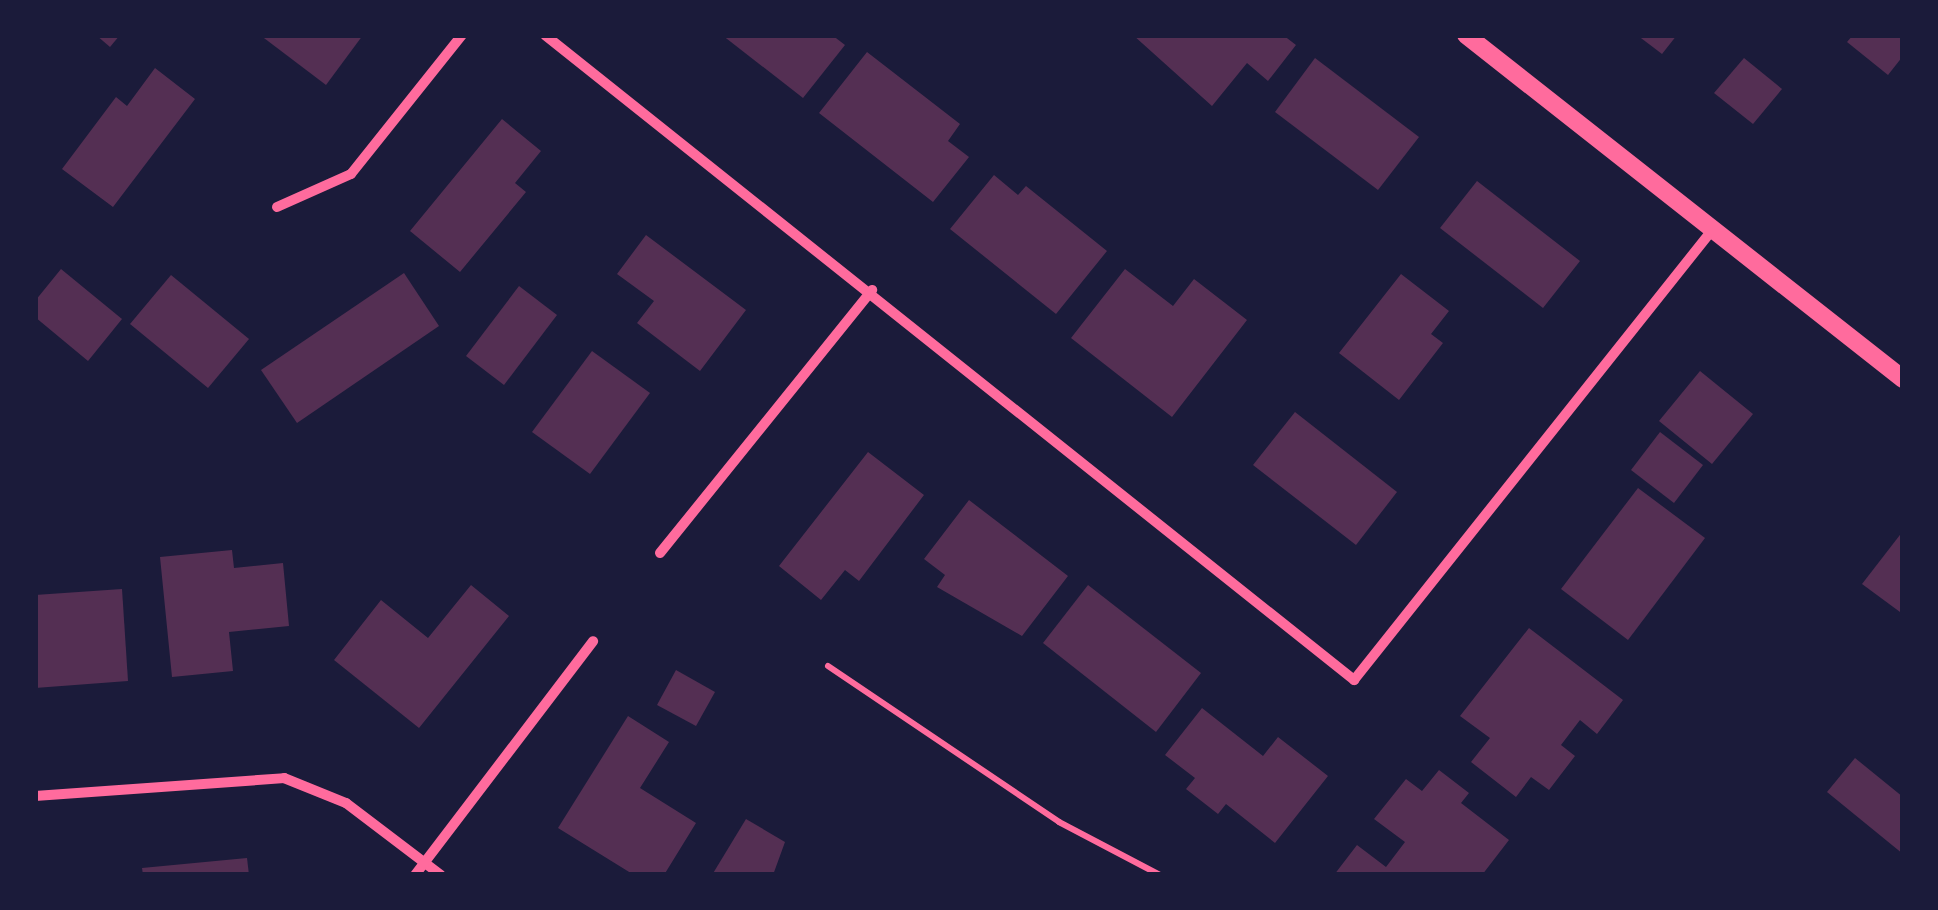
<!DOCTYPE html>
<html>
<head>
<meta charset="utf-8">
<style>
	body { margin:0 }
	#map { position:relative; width:1938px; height:910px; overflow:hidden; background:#1b1b3a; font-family:"IBM Plex Sans",sans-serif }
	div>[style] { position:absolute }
	.building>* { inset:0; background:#542f53 }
	.path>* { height:6px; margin:-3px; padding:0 3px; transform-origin:3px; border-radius:3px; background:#ff6b9d }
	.minor>* { height:10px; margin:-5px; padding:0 5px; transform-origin:5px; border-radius:5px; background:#ff6b9d }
	.tertiary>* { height:18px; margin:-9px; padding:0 9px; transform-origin:9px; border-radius:9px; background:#ff6b9d }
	span { translate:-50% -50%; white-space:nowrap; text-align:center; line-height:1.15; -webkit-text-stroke:8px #1b1b3a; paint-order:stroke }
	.frame { position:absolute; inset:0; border:38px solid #1b1b3a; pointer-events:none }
</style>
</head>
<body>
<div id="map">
	<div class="building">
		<i style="clip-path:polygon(96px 35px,120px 35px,110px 47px)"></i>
		<i style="clip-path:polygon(260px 35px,363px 35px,326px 85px)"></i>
		<i style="clip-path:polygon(722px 35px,832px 35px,845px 45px,803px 98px)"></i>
		<i style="clip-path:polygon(1133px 35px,1283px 35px,1296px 45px,1268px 81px,1247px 63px,1212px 106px)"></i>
		<i style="clip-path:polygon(1637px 35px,1677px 35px,1662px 54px)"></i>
		<i style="clip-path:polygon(1853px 35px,1903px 35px,1903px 56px,1888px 75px,1847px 42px)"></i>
		<i style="clip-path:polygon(867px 52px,960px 124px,948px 141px,969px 157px,933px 202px,819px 113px)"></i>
		<i style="clip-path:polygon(1315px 58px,1419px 137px,1378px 190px,1275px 112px)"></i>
		<i style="clip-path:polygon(1744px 58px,1782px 89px,1753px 124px,1714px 93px)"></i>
		<i style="clip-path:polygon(155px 68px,195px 99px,113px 207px,62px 169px,116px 97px,127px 106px)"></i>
		<i style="clip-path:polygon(502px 119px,541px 151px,515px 183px,526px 192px,460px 272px,410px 231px)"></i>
		<i style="clip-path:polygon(994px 175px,1018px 195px,1026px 186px,1107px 251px,1056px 314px,950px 229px)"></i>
		<i style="clip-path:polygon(1477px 181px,1580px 261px,1543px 308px,1440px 228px)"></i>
		<i style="clip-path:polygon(646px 235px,746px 310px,700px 371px,637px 323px,654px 301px,617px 274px)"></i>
		<i style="clip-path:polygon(61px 269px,122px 319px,88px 361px,35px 317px,35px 301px)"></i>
		<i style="clip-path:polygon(1125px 269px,1173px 306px,1194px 279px,1247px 320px,1172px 417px,1071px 338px)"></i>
		<i style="clip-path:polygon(404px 273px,439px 326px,297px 423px,261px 370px)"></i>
		<i style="clip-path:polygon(1401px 274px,1449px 311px,1431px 334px,1443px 343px,1399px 400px,1339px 353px)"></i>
		<i style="clip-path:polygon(171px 275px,249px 339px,208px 388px,130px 324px)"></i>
		<i style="clip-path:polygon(519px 286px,557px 315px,504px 385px,466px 356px)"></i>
		<i style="clip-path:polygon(592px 351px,650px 393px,590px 474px,532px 432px)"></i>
		<i style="clip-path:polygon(1700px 371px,1753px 414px,1712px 464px,1659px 421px)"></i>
		<i style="clip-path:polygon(1295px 412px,1397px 492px,1356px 545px,1253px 465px)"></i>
		<i style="clip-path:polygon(1660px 432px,1703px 465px,1674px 503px,1631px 470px)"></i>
		<i style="clip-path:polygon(868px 452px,924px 495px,859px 581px,845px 570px,821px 600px,779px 566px)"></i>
		<i style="clip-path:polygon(1638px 488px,1705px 538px,1628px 640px,1561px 589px)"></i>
		<i style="clip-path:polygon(969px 500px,1068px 576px,1022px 636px,937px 587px,945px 575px,924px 559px)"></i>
		<i style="clip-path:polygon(1903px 531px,1903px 608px,1900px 612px,1862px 584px)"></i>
		<i style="clip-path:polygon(232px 550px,234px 568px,283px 563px,289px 626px,229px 632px,233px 671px,172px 677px,160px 557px)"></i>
		<i style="clip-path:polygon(471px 585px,509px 616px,419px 728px,334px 660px,381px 600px,428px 638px)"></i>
		<i style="clip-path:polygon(1088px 585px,1201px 673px,1156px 732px,1043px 643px)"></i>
		<i style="clip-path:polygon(122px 589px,128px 681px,35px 688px,35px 595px)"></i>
		<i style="clip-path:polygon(1529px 628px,1623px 700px,1597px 734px,1580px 720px,1561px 745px,1575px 756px,1549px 790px,1531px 777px,1516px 797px,1471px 762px,1490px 738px,1460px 716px)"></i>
		<i style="clip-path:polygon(676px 670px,715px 692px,696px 726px,657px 705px)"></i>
		<i style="clip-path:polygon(1202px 708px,1263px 756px,1278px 737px,1328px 776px,1275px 843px,1226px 804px,1218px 814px,1186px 789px,1195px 778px,1165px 755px)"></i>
		<i style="clip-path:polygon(628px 716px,669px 742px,640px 788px,696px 823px,664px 875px,634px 875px,558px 828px)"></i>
		<i style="clip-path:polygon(1855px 758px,1903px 797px,1903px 854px,1827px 792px)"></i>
		<i style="clip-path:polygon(1439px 770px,1469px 793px,1461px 803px,1509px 840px,1482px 875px,1334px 875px,1357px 845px,1386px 867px,1405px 842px,1374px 819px,1406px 779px,1422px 791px)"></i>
		<i style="clip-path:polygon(746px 819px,785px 842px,773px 875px,712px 875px)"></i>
		<i style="clip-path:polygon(247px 858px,249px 875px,143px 875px,142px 868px)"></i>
	</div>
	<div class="path">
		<i style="left:828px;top:666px;width:279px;rotate:34deg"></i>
		<i style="left:1059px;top:822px;width:114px;rotate:27.7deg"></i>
	</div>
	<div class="minor">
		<i style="left:545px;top:35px;width:1035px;rotate:38.56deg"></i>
		<i style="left:1354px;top:680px;width:576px;rotate:-51.48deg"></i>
		<i style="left:277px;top:207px;width:81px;rotate:-24deg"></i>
		<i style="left:351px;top:174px;width:178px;rotate:-51.4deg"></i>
		<i style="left:660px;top:553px;width:338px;rotate:-51.1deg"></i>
		<i style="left:35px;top:796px;width:250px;rotate:-4.1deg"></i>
		<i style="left:284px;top:778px;width:67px;rotate:22deg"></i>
		<i style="left:346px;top:803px;width:119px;rotate:37.2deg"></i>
		<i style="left:415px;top:875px;width:294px;rotate:-52.7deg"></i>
	</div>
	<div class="tertiary">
		<i style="left:1466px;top:35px;width:556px;rotate:38.21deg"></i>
	</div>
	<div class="frame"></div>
</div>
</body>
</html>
